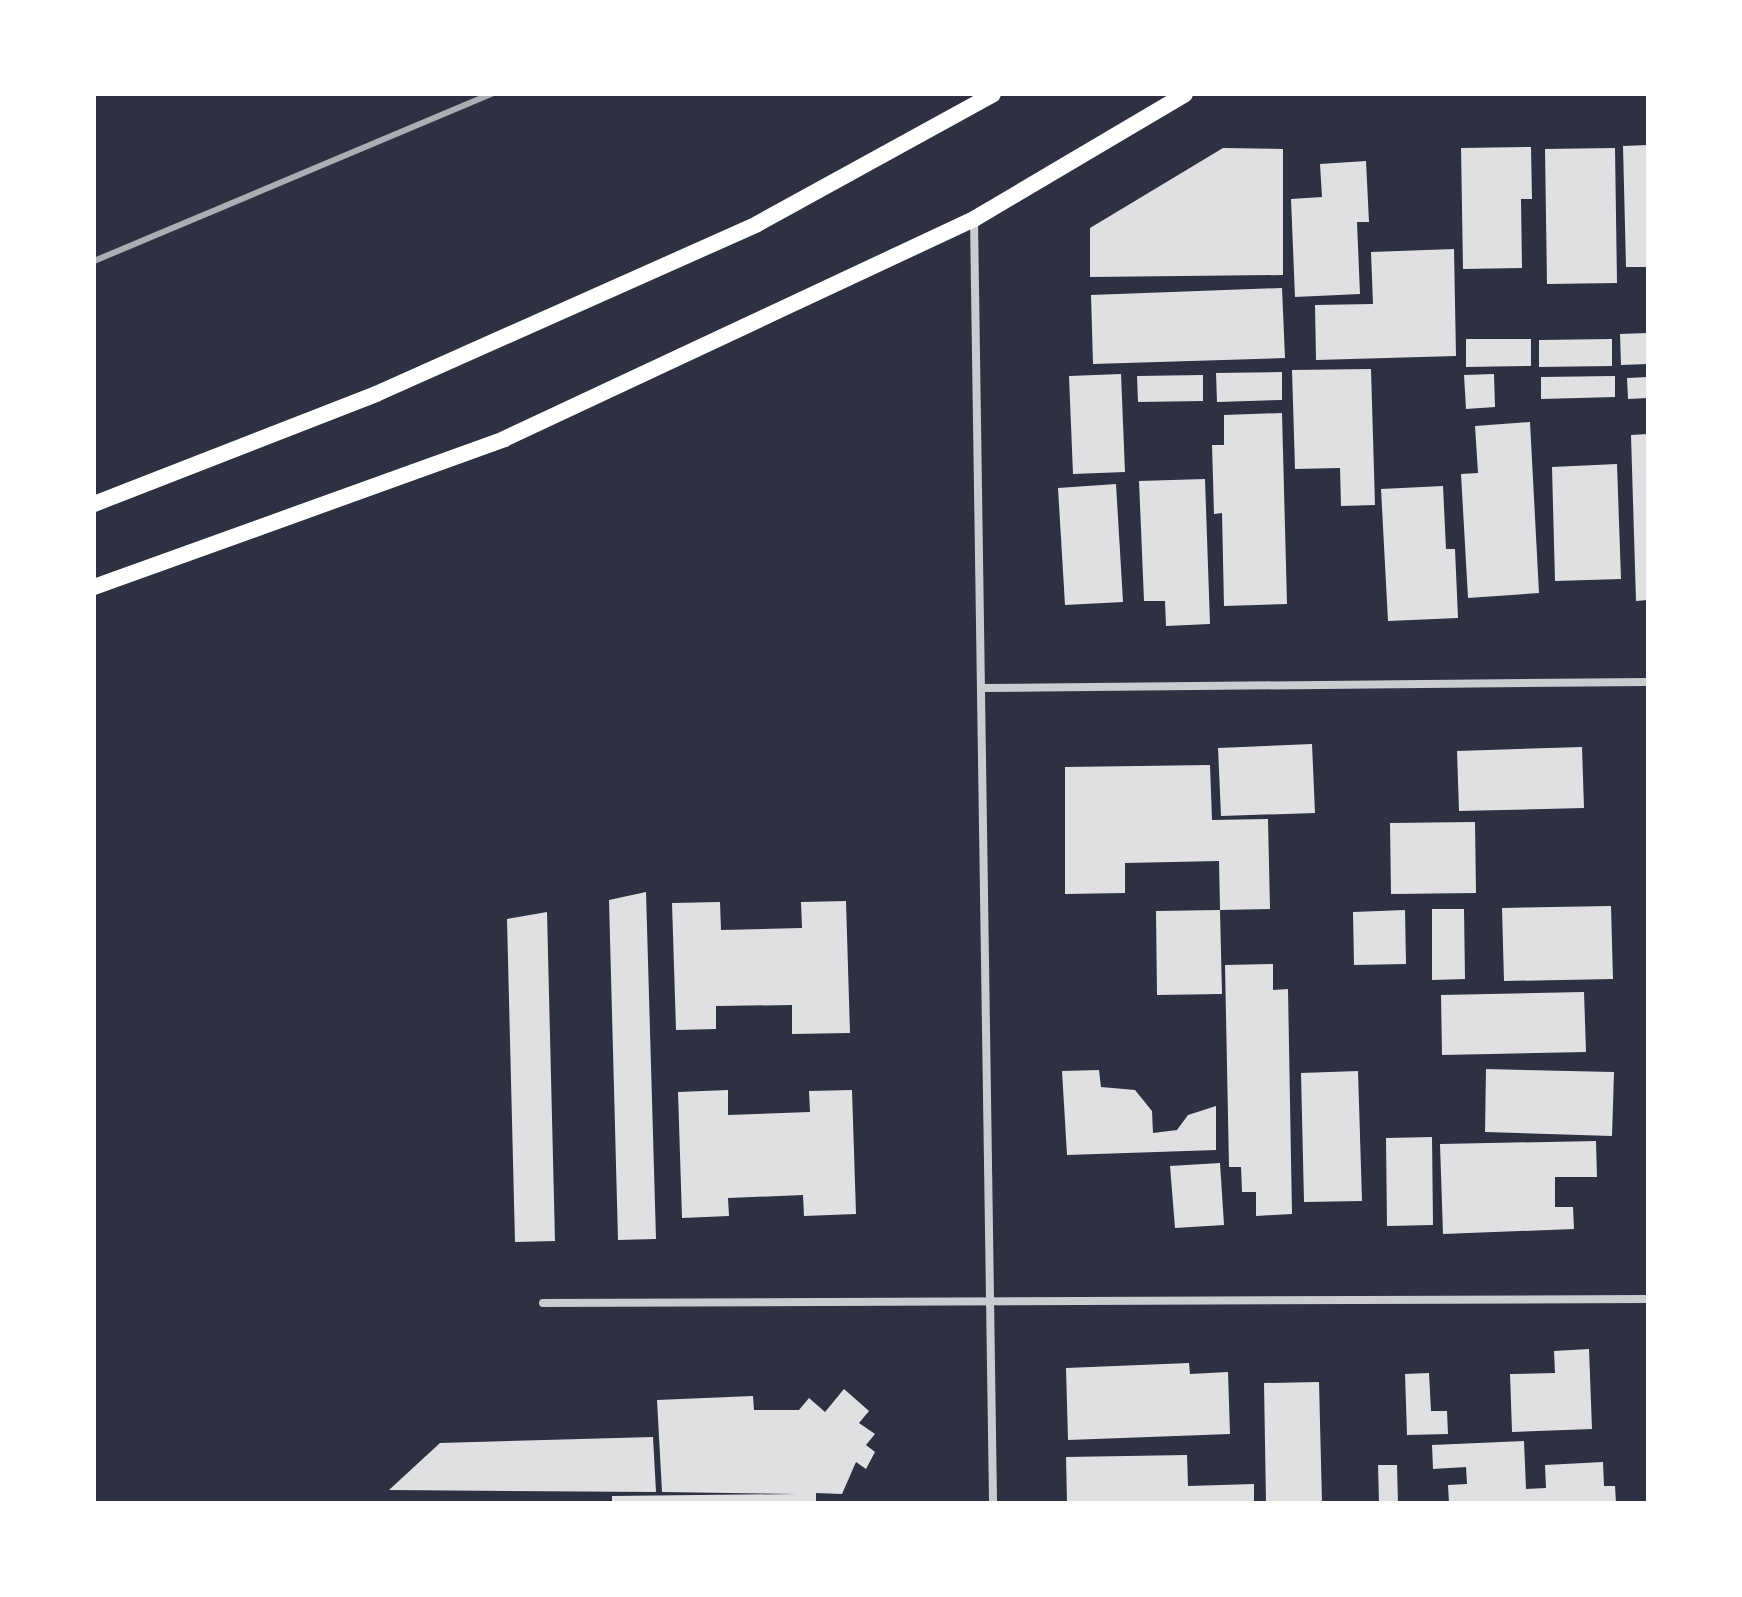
<!DOCTYPE html>
<html>
<head>
<meta charset="utf-8">
<style>
	body { margin:0 }
	#map { position:relative; width:1742px; height:1597px; overflow:hidden; background:#2d3142; font-family:Jost,sans-serif }
	div>[style] { position:absolute }
	.building>* { inset:0; background:#e0e0e3 }
	.minor>* { height:8px; margin:-4px; padding:0 4px; transform-origin:4px; border-radius:4px; background:#caccd0 }
	.secondary>* { height:16px; margin:-8px; padding:0 8px; transform-origin:8px; border-radius:8px; background:#fff }
	.rail>* { height:6px; margin:-3px; padding:0 3px; transform-origin:3px; border-radius:3px; background:#abadb3 }
	span { translate:-50% -50%; white-space:nowrap; text-align:center; line-height:1.15; -webkit-text-stroke:8px #fff; paint-order:stroke }
	.frame { position:absolute; inset:0; border:96px solid #fff; pointer-events:none }
</style>
</head>
<body>
<div id="map">
	<div class="building">
		<i style="clip-path:polygon(1648px 145px,1648px 267px,1626px 267px,1623px 146px)"></i>
		<i style="clip-path:polygon(1531px 147px,1532px 199px,1521px 199px,1522px 268px,1463px 269px,1461px 148px)"></i>
		<i style="clip-path:polygon(1223px 148px,1283px 149px,1283px 275px,1090px 277px,1090px 228px)"></i>
		<i style="clip-path:polygon(1615px 148px,1617px 283px,1547px 284px,1545px 149px)"></i>
		<i style="clip-path:polygon(1366px 161px,1369px 222px,1357px 222px,1360px 294px,1295px 297px,1291px 199px,1322px 197px,1320px 164px)"></i>
		<i style="clip-path:polygon(1454px 249px,1456px 356px,1316px 360px,1315px 305px,1373px 304px,1371px 252px)"></i>
		<i style="clip-path:polygon(1282px 288px,1285px 358px,1093px 364px,1091px 295px)"></i>
		<i style="clip-path:polygon(1648px 333px,1648px 364px,1621px 365px,1620px 334px)"></i>
		<i style="clip-path:polygon(1466px 339px,1531px 339px,1531px 366px,1466px 367px)"></i>
		<i style="clip-path:polygon(1612px 339px,1612px 366px,1539px 367px,1539px 340px)"></i>
		<i style="clip-path:polygon(1371px 369px,1375px 505px,1341px 506px,1340px 468px,1295px 469px,1292px 370px)"></i>
		<i style="clip-path:polygon(1282px 372px,1282px 400px,1217px 402px,1216px 373px)"></i>
		<i style="clip-path:polygon(1121px 374px,1125px 472px,1073px 474px,1069px 376px)"></i>
		<i style="clip-path:polygon(1494px 374px,1495px 407px,1466px 409px,1464px 375px)"></i>
		<i style="clip-path:polygon(1203px 375px,1203px 401px,1138px 402px,1137px 376px)"></i>
		<i style="clip-path:polygon(1615px 376px,1615px 397px,1541px 399px,1541px 377px)"></i>
		<i style="clip-path:polygon(1648px 377px,1648px 398px,1628px 399px,1627px 378px)"></i>
		<i style="clip-path:polygon(1282px 413px,1287px 604px,1224px 606px,1222px 513px,1214px 514px,1212px 445px,1224px 445px,1224px 415px)"></i>
		<i style="clip-path:polygon(1530px 422px,1539px 593px,1468px 598px,1461px 474px,1478px 473px,1475px 426px)"></i>
		<i style="clip-path:polygon(1648px 434px,1648px 600px,1636px 601px,1631px 435px)"></i>
		<i style="clip-path:polygon(1617px 464px,1621px 579px,1555px 581px,1552px 467px)"></i>
		<i style="clip-path:polygon(1205px 479px,1210px 624px,1166px 626px,1165px 601px,1144px 601px,1139px 481px)"></i>
		<i style="clip-path:polygon(1116px 484px,1123px 602px,1065px 605px,1058px 488px)"></i>
		<i style="clip-path:polygon(1443px 486px,1446px 549px,1455px 549px,1458px 618px,1388px 621px,1381px 489px)"></i>
		<i style="clip-path:polygon(1312px 744px,1315px 813px,1221px 816px,1218px 748px)"></i>
		<i style="clip-path:polygon(1582px 747px,1584px 808px,1459px 811px,1457px 751px)"></i>
		<i style="clip-path:polygon(1210px 765px,1212px 820px,1268px 819px,1270px 909px,1220px 910px,1219px 861px,1125px 863px,1125px 893px,1065px 894px,1065px 767px)"></i>
		<i style="clip-path:polygon(1475px 822px,1476px 893px,1391px 894px,1390px 823px)"></i>
		<i style="clip-path:polygon(646px 892px,656px 1239px,618px 1240px,609px 900px)"></i>
		<i style="clip-path:polygon(846px 901px,850px 1033px,792px 1034px,792px 1005px,716px 1006px,716px 1029px,676px 1030px,672px 903px,720px 902px,721px 930px,802px 928px,801px 902px)"></i>
		<i style="clip-path:polygon(1611px 906px,1613px 979px,1504px 981px,1502px 908px)"></i>
		<i style="clip-path:polygon(1432px 909px,1464px 909px,1465px 979px,1432px 980px)"></i>
		<i style="clip-path:polygon(1220px 910px,1222px 994px,1157px 995px,1156px 911px)"></i>
		<i style="clip-path:polygon(1405px 910px,1406px 964px,1354px 965px,1353px 912px)"></i>
		<i style="clip-path:polygon(547px 912px,555px 1241px,515px 1242px,507px 919px)"></i>
		<i style="clip-path:polygon(1273px 964px,1273px 990px,1288px 989px,1292px 1214px,1256px 1216px,1256px 1192px,1242px 1192px,1241px 1167px,1229px 1167px,1225px 965px)"></i>
		<i style="clip-path:polygon(1584px 992px,1586px 1052px,1442px 1055px,1441px 995px)"></i>
		<i style="clip-path:polygon(1486px 1069px,1614px 1072px,1612px 1136px,1485px 1132px)"></i>
		<i style="clip-path:polygon(1099px 1070px,1101px 1087px,1135px 1090px,1152px 1111px,1153px 1133px,1177px 1130px,1188px 1115px,1216px 1106px,1216px 1150px,1067px 1155px,1062px 1071px)"></i>
		<i style="clip-path:polygon(1358px 1071px,1362px 1201px,1304px 1202px,1301px 1073px)"></i>
		<i style="clip-path:polygon(728px 1090px,728px 1115px,810px 1112px,809px 1091px,852px 1090px,856px 1214px,804px 1216px,803px 1195px,728px 1198px,729px 1216px,682px 1218px,678px 1092px)"></i>
		<i style="clip-path:polygon(1432px 1137px,1433px 1225px,1387px 1226px,1386px 1138px)"></i>
		<i style="clip-path:polygon(1596px 1141px,1597px 1177px,1555px 1177px,1555px 1207px,1573px 1207px,1574px 1229px,1443px 1234px,1440px 1144px)"></i>
		<i style="clip-path:polygon(1220px 1163px,1224px 1225px,1175px 1228px,1170px 1166px)"></i>
		<i style="clip-path:polygon(1589px 1349px,1592px 1429px,1512px 1432px,1510px 1374px,1555px 1373px,1554px 1351px)"></i>
		<i style="clip-path:polygon(1189px 1363px,1190px 1374px,1228px 1372px,1230px 1434px,1068px 1440px,1066px 1368px)"></i>
		<i style="clip-path:polygon(1429px 1373px,1431px 1411px,1447px 1411px,1448px 1434px,1407px 1435px,1405px 1374px)"></i>
		<i style="clip-path:polygon(1319px 1382px,1322px 1503px,1266px 1503px,1264px 1383px)"></i>
		<i style="clip-path:polygon(844px 1389px,869px 1411px,859px 1423px,875px 1434px,866px 1445px,875px 1452px,866px 1469px,856px 1462px,842px 1494px,816px 1493px,816px 1503px,612px 1503px,612px 1496px,797px 1494px,662px 1492px,657px 1400px,753px 1396px,754px 1410px,799px 1410px,809px 1398px,825px 1412px)"></i>
		<i style="clip-path:polygon(653px 1437px,656px 1492px,389px 1490px,440px 1443px)"></i>
		<i style="clip-path:polygon(1524px 1441px,1526px 1489px,1546px 1488px,1545px 1465px,1603px 1462px,1604px 1486px,1615px 1486px,1616px 1503px,1449px 1503px,1448px 1485px,1467px 1484px,1466px 1467px,1433px 1469px,1432px 1445px)"></i>
		<i style="clip-path:polygon(1187px 1455px,1188px 1486px,1254px 1484px,1254px 1503px,1067px 1503px,1066px 1457px)"></i>
		<i style="clip-path:polygon(1378px 1465px,1397px 1465px,1398px 1503px,1379px 1503px)"></i>
	</div>
	<div class="minor">
		<i style="left:974px;top:220px;width:1283px;rotate:89.15deg"></i>
		<i style="left:982px;top:688px;width:666px;rotate:-0.52deg"></i>
		<i style="left:543px;top:1303px;width:1105px;rotate:-0.21deg"></i>
	</div>
	<div class="secondary">
		<i style="left:94px;top:504px;width:303px;rotate:-21.3deg"></i>
		<i style="left:376px;top:394px;width:417px;rotate:-24deg"></i>
		<i style="left:757px;top:224px;width:269px;rotate:-28.8deg"></i>
		<i style="left:94px;top:587px;width:436px;rotate:-19.8deg"></i>
		<i style="left:504px;top:439px;width:519px;rotate:-25.08deg"></i>
		<i style="left:974px;top:219px;width:245px;rotate:-30.6deg"></i>
	</div>
	<div class="rail">
		<i style="left:94px;top:261px;width:432px;rotate:-22.8deg"></i>
	</div>
	<div class="frame"></div>
</div>
</body>
</html>
